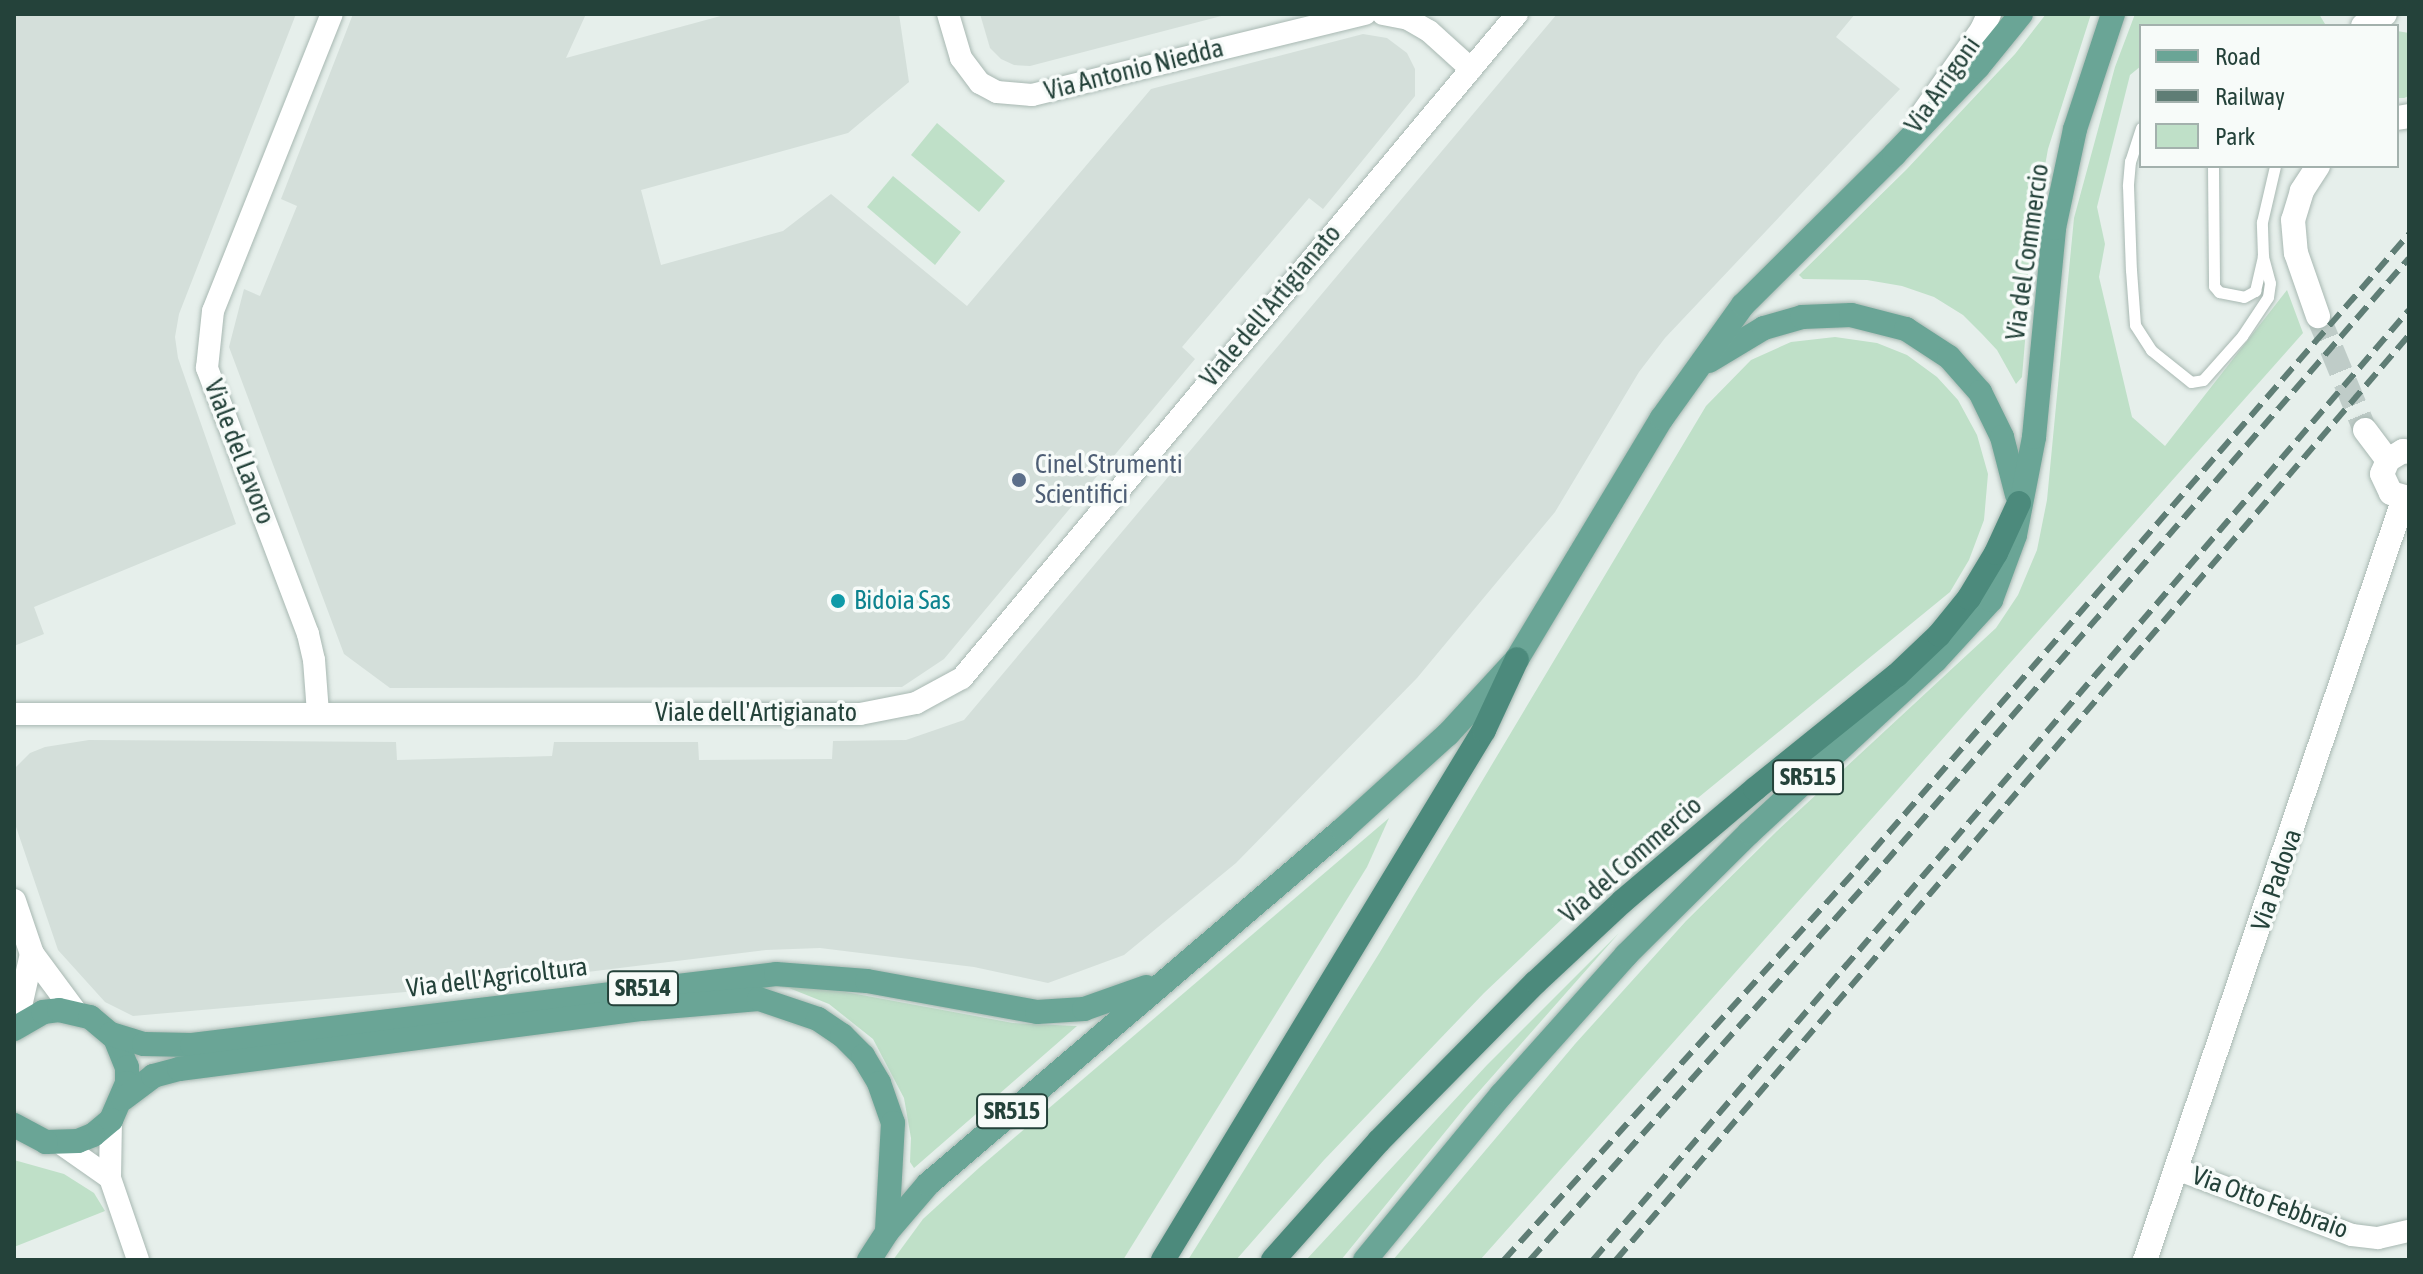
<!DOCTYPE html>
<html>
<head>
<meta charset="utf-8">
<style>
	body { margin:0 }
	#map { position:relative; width:2423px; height:1274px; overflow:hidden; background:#e6efeb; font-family:"Asap Condensed",sans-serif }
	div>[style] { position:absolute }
	.built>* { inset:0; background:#d4dfda }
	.green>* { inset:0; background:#bfe0c8 }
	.tertiary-tunnel>* { height:24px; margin-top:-12px; transform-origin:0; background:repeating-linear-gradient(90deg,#bfccc8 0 24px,transparent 0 36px) }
	.roads { filter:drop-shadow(0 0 2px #a8b8b2) drop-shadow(0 0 2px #a8b8b2) }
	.service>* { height:11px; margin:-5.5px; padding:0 5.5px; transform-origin:5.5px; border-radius:5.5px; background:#fff }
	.minor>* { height:22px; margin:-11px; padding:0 11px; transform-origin:11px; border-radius:11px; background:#fff }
	.tertiary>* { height:24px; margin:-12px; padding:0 12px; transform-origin:12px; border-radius:12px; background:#fff }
	.secondary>* { height:24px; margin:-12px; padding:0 12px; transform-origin:12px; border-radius:12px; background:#fff }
	.primary>* { height:24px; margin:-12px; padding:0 12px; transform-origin:12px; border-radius:12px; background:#6aa596 }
	.trunk>* { height:24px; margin:-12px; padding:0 12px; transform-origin:12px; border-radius:12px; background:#4c8a7c }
	.rail>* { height:6px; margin-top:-3px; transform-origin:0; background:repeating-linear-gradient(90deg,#5f7d75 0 16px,transparent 0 24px) }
	.dots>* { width:22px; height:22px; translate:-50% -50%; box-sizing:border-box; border:4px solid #f7fbf9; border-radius:50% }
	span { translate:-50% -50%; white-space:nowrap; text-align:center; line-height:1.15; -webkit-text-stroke:7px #f7fbf9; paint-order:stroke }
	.shield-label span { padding:2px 6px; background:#f7fbf9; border:2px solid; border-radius:6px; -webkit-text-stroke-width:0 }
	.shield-label { font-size:24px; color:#24423a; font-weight:700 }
	.street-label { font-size:26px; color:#24423a }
	.service-label { font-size:26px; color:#4e5e75 }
	.left { translate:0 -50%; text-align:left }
	.culture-label { font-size:26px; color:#0d838f }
	.frame { position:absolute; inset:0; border:16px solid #24423a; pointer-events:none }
	.legend { position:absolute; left:2139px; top:24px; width:260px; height:144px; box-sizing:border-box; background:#f7fbf9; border:2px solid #a3b1ad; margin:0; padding:10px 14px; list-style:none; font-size:24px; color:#24423a }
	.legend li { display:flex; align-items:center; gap:16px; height:40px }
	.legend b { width:40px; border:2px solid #a3b1ad }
</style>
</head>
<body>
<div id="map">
	<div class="built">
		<i style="clip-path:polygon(14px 14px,296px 14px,179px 314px,175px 337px,178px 358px,236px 524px,34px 607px,44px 634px,14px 646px)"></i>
		<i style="clip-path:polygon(353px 14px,586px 14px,566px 58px,728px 14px,899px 14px,909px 82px,848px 133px,641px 190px,661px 265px,783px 231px,831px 194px,967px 306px,1151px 89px,1363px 34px,1387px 38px,1407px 53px,1415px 69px,1415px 96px,1323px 209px,1309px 198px,1182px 347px,1195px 359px,944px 659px,902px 687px,390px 688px,344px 654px,229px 347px,244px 289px,260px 296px,297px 206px,281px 199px)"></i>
		<i style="clip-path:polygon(980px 14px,1229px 14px,1030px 66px,1014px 65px,1001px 59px,990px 48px)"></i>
		<i style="clip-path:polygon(1557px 14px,1855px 14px,1836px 37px,1900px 89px,1665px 338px,1639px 372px,1555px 512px,1417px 678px,1236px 863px,1124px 955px,1048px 983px,974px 967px,820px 948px,766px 950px,474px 986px,133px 1016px,105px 1002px,58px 950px,14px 821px,14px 769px,30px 753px,45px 747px,89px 740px,396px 742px,397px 760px,552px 756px,554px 742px,698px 742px,699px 760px,832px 759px,833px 741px,906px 740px,964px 720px)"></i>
	</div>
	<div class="green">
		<i style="clip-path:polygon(2046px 14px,2091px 14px,2048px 149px,2035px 221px,2022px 377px,2016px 384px,1997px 350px,1982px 334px,1963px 315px,1934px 297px,1902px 286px,1867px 280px,1803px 279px,1799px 275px,1906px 170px,2015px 54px)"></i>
		<i style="clip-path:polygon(2135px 14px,2319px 14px,2325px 24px,2141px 26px,2141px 66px,2130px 75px,2097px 207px,2105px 244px,2099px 277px,2132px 417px,2165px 446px,2287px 290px,2303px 333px,1480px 1260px,1393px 1260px,1575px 1044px,1686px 921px,1777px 831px,1996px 628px,2018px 595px,2037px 550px,2047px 500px,2074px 218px,2115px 67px)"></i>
		<i style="clip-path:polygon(2397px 31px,2409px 33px,2409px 96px,2404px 98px,2397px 98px)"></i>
		<i style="clip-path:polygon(937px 123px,1005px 181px,979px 212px,911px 155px)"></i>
		<i style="clip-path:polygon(893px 176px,961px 232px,935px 265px,867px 207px)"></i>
		<i style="clip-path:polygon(1835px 337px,1877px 343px,1907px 355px,1937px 377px,1958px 400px,1977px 435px,1988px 474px,1984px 520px,1969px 560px,1950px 592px,1639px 846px,1484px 993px,1324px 1160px,1236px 1260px,1188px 1260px,1380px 952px,1706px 406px,1751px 360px,1791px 342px)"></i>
		<i style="clip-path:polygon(1389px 818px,1367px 867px,1123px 1260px,893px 1260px,923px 1219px,980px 1167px)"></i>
		<i style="clip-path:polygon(1619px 933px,1467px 1105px,1341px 1260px,1306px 1260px,1487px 1065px)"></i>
		<i style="clip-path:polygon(764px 985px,813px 986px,1013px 1023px,1077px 1026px,914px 1168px,910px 1162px,911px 1138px,904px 1098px,873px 1039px,829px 1004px,789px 988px)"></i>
		<i style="clip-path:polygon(14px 1160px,64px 1174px,94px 1193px,105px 1211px,14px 1247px)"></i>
	</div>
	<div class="tertiary-tunnel">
		<i style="left:2318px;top:316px;width:123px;rotate:67.6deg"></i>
	</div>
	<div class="roads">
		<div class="service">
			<i style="left:2141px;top:128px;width:35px;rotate:108deg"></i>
			<i style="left:2130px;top:161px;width:25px;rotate:95deg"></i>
			<i style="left:2128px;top:186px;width:84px;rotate:88deg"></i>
			<i style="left:2131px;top:270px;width:55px;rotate:85.8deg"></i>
			<i style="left:2135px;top:325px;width:30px;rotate:57deg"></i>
			<i style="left:2151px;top:350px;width:51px;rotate:38.7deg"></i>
			<i style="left:2191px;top:382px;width:12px;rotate:-9deg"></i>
			<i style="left:2203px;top:380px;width:59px;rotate:-48.4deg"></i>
			<i style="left:2242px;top:336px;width:47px;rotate:-56.3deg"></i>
			<i style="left:2268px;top:297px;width:14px;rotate:-82deg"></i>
			<i style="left:2270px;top:283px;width:28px;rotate:-105deg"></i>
			<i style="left:2213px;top:166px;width:120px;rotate:89.5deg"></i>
			<i style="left:2214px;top:286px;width:8px;rotate:50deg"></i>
			<i style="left:2219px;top:292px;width:25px;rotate:11deg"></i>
			<i style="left:2244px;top:297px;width:13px;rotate:-29deg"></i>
			<i style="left:2255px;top:291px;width:36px;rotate:-77deg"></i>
			<i style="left:2263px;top:256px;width:34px;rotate:-92deg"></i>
			<i style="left:2262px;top:222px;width:57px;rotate:-76.9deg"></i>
		</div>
		<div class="minor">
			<i style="left:948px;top:14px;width:46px;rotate:73.5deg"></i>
			<i style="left:961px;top:58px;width:31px;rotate:53deg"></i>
			<i style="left:980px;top:83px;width:19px;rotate:28deg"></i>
			<i style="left:997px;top:92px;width:35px;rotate:5deg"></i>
			<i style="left:1032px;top:95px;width:343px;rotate:-13.7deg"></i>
			<i style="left:1383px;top:14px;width:25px;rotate:11deg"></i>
			<i style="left:1408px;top:19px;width:24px;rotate:30deg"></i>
			<i style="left:1429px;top:31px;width:57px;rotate:42.1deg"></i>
			<i style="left:318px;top:713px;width:53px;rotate:-94.3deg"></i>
			<i style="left:314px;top:660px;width:27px;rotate:-103deg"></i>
			<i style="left:308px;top:634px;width:285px;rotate:-110.8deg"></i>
			<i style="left:207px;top:368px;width:57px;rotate:-84deg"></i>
			<i style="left:213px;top:311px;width:320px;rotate:-68.2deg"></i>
			<i style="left:14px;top:714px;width:846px"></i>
			<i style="left:860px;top:714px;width:57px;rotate:-11.1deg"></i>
			<i style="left:916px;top:703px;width:52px;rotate:-28.5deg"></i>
			<i style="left:962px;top:678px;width:865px;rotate:-50.11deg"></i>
			<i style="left:111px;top:1120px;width:58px;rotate:91deg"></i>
			<i style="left:110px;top:1178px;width:87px;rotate:71.1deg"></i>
			<i style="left:60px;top:1143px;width:61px;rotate:35deg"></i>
			<i style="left:2179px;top:1170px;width:185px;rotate:20.6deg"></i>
			<i style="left:2352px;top:1235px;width:26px;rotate:7deg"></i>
			<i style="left:2378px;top:1238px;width:32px;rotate:-13deg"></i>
		</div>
		<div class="tertiary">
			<i style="left:2363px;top:26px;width:25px;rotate:-29deg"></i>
			<i style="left:1922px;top:115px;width:104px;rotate:-54.8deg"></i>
			<i style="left:1982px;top:30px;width:17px;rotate:-66deg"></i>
			<i style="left:2397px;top:118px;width:12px;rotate:-9deg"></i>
			<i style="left:2318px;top:166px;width:30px;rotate:123deg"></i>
			<i style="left:2302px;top:191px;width:30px;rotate:107deg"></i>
			<i style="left:2293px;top:220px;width:33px;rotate:85deg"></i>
			<i style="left:2296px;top:253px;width:67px;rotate:70.8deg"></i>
			<i style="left:2365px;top:430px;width:38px;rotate:53deg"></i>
			<i style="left:2409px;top:452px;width:6px;rotate:-171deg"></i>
			<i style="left:2403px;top:451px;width:17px;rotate:149deg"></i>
			<i style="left:2388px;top:460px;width:15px;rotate:113deg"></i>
			<i style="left:2382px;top:474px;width:21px;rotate:65deg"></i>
			<i style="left:2391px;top:493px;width:19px;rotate:16deg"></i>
			<i style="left:2145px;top:1260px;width:805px;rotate:-71.23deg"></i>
		</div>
		<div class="secondary">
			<i style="left:14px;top:901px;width:56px;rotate:71.2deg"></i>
			<i style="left:32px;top:954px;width:72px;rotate:53.4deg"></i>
			<i style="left:15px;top:1028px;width:76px;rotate:-77.1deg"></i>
		</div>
		<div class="primary">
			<i style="left:1709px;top:361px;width:64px;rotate:-31deg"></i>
			<i style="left:1764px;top:328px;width:40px;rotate:-16deg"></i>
			<i style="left:1802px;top:317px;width:49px;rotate:-2.3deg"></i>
			<i style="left:1851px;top:315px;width:57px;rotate:14.3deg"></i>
			<i style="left:1906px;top:329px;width:51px;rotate:33.1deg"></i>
			<i style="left:1949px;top:357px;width:47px;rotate:48.5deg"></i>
			<i style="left:1980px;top:392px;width:50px;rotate:63.9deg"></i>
			<i style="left:2002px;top:437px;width:60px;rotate:75.5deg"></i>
			<i style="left:14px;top:1029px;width:34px;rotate:-30deg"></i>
			<i style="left:43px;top:1012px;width:16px;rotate:-7deg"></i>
			<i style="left:59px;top:1010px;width:32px;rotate:13deg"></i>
			<i style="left:90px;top:1017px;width:33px;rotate:40deg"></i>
			<i style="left:115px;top:1038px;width:31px;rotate:68deg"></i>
			<i style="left:127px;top:1067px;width:16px;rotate:90deg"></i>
			<i style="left:127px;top:1083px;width:40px;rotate:113.4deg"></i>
			<i style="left:111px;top:1120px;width:23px;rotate:140deg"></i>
			<i style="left:93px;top:1135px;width:16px;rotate:158deg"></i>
			<i style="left:78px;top:1141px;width:32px;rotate:178deg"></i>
			<i style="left:46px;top:1142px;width:36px;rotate:-152deg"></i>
			<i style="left:111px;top:1034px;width:34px;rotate:17deg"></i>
			<i style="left:144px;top:1044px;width:48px;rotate:1.2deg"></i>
			<i style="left:192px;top:1045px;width:588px;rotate:-6.93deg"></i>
			<i style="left:776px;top:974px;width:91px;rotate:4.4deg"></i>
			<i style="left:867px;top:981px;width:173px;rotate:10.3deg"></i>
			<i style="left:1037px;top:1012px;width:47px;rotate:-3.7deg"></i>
			<i style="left:1084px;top:1009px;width:66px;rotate:-19.5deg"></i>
			<i style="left:123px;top:1099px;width:38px;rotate:-37deg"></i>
			<i style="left:153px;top:1076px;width:27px;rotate:-15deg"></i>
			<i style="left:179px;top:1069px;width:467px;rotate:-7.4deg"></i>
			<i style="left:642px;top:1009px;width:117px;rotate:-4.9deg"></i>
			<i style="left:759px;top:999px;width:62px;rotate:18.7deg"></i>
			<i style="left:818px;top:1019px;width:29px;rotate:34deg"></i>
			<i style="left:842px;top:1035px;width:30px;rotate:45deg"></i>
			<i style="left:863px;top:1056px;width:31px;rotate:59deg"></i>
			<i style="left:879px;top:1083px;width:42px;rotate:70.7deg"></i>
			<i style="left:893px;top:1123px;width:109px;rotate:93.2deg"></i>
			<i style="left:869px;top:1260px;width:33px;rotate:-57deg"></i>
			<i style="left:887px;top:1232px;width:63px;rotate:-49.5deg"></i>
			<i style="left:928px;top:1184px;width:545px;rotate:-40.53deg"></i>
			<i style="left:1342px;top:830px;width:143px;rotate:-42.2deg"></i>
			<i style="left:1448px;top:734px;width:102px;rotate:-47.4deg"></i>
			<i style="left:1517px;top:659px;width:281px;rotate:-59deg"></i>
			<i style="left:1662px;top:418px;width:139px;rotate:-54.4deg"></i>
			<i style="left:1743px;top:305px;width:213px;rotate:-44.8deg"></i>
			<i style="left:1894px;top:155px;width:122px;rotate:-46.3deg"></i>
			<i style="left:1978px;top:67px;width:68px;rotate:-50.9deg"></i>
			<i style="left:1365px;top:1260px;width:214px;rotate:-50.5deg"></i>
			<i style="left:1501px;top:1095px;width:188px;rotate:-48.2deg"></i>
			<i style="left:1626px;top:955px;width:173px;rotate:-44.8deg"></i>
			<i style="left:1749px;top:833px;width:253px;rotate:-42.8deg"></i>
			<i style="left:1935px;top:661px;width:83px;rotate:-47.4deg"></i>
			<i style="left:1991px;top:600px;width:69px;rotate:-69.7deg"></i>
			<i style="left:2015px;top:535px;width:100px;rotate:-79deg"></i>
			<i style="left:2034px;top:437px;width:210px;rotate:-84.5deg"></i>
			<i style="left:2054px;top:228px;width:101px;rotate:-78deg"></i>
			<i style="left:2075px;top:129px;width:121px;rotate:-71.7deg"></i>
		</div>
		<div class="trunk">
			<i style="left:1163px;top:1260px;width:620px;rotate:-58.8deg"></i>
			<i style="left:1484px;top:730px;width:78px;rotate:-65.1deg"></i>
			<i style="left:1273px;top:1260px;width:159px;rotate:-48.3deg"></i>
			<i style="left:1379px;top:1141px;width:223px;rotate:-45.4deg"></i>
			<i style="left:1536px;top:982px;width:119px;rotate:-43deg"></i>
			<i style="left:1623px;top:901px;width:173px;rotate:-40.3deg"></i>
			<i style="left:1755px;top:789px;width:182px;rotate:-38.8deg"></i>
			<i style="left:1897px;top:675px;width:58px;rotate:-43.6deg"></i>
			<i style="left:1939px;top:635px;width:48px;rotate:-51deg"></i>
			<i style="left:1969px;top:598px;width:52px;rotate:-59deg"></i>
			<i style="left:1996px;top:553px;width:55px;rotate:-65.3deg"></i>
		</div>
	</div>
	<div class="rail">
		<i style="left:1504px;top:1260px;width:527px;rotate:-47.92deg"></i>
		<i style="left:1857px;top:869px;width:841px;rotate:-49deg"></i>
		<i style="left:1530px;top:1260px;width:508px;rotate:-48.19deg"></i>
		<i style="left:1869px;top:881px;width:824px;rotate:-49.08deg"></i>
		<i style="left:1593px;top:1260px;width:1252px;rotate:-49.34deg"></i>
		<i style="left:1616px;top:1260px;width:1218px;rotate:-49.39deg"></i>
	</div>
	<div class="dots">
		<i style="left:1019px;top:480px;background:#5c6f8a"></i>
		<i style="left:838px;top:601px;background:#0f9aa8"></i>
	</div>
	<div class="shield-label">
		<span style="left:1808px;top:777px">SR515</span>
		<span style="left:643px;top:988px">SR514</span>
		<span style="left:1012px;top:1111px">SR515</span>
	</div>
	<div class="street-label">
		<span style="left:1134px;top:70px;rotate:-14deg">Via Antonio Niedda</span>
		<span style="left:1943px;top:85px;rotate:-55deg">Via Arrigoni</span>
		<span style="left:2028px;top:252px;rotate:-82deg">Via del Commercio</span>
		<span style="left:1271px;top:306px;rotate:-50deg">Viale dell'Artigianato</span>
		<span style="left:239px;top:452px;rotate:69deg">Viale del Lavoro</span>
		<span style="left:756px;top:713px">Viale dell'Artigianato</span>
		<span style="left:1631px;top:860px;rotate:-41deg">Via del Commercio</span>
		<span style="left:2277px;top:880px;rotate:-71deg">Via Padova</span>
		<span style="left:497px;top:978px;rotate:-7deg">Via dell'Agricoltura</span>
		<span style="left:2270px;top:1203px;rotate:20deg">Via Otto Febbraio</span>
	</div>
	<div class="service-label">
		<span class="left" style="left:1035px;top:480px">Cinel Strumenti<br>Scientifici</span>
	</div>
	<div class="culture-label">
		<span class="left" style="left:854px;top:601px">Bidoia Sas</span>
	</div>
	<div class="frame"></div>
	<ul class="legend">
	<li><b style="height:10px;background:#6aa596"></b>Road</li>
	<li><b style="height:10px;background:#5f7d75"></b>Railway</li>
	<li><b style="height:22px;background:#bfe0c8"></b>Park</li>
	</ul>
</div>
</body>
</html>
